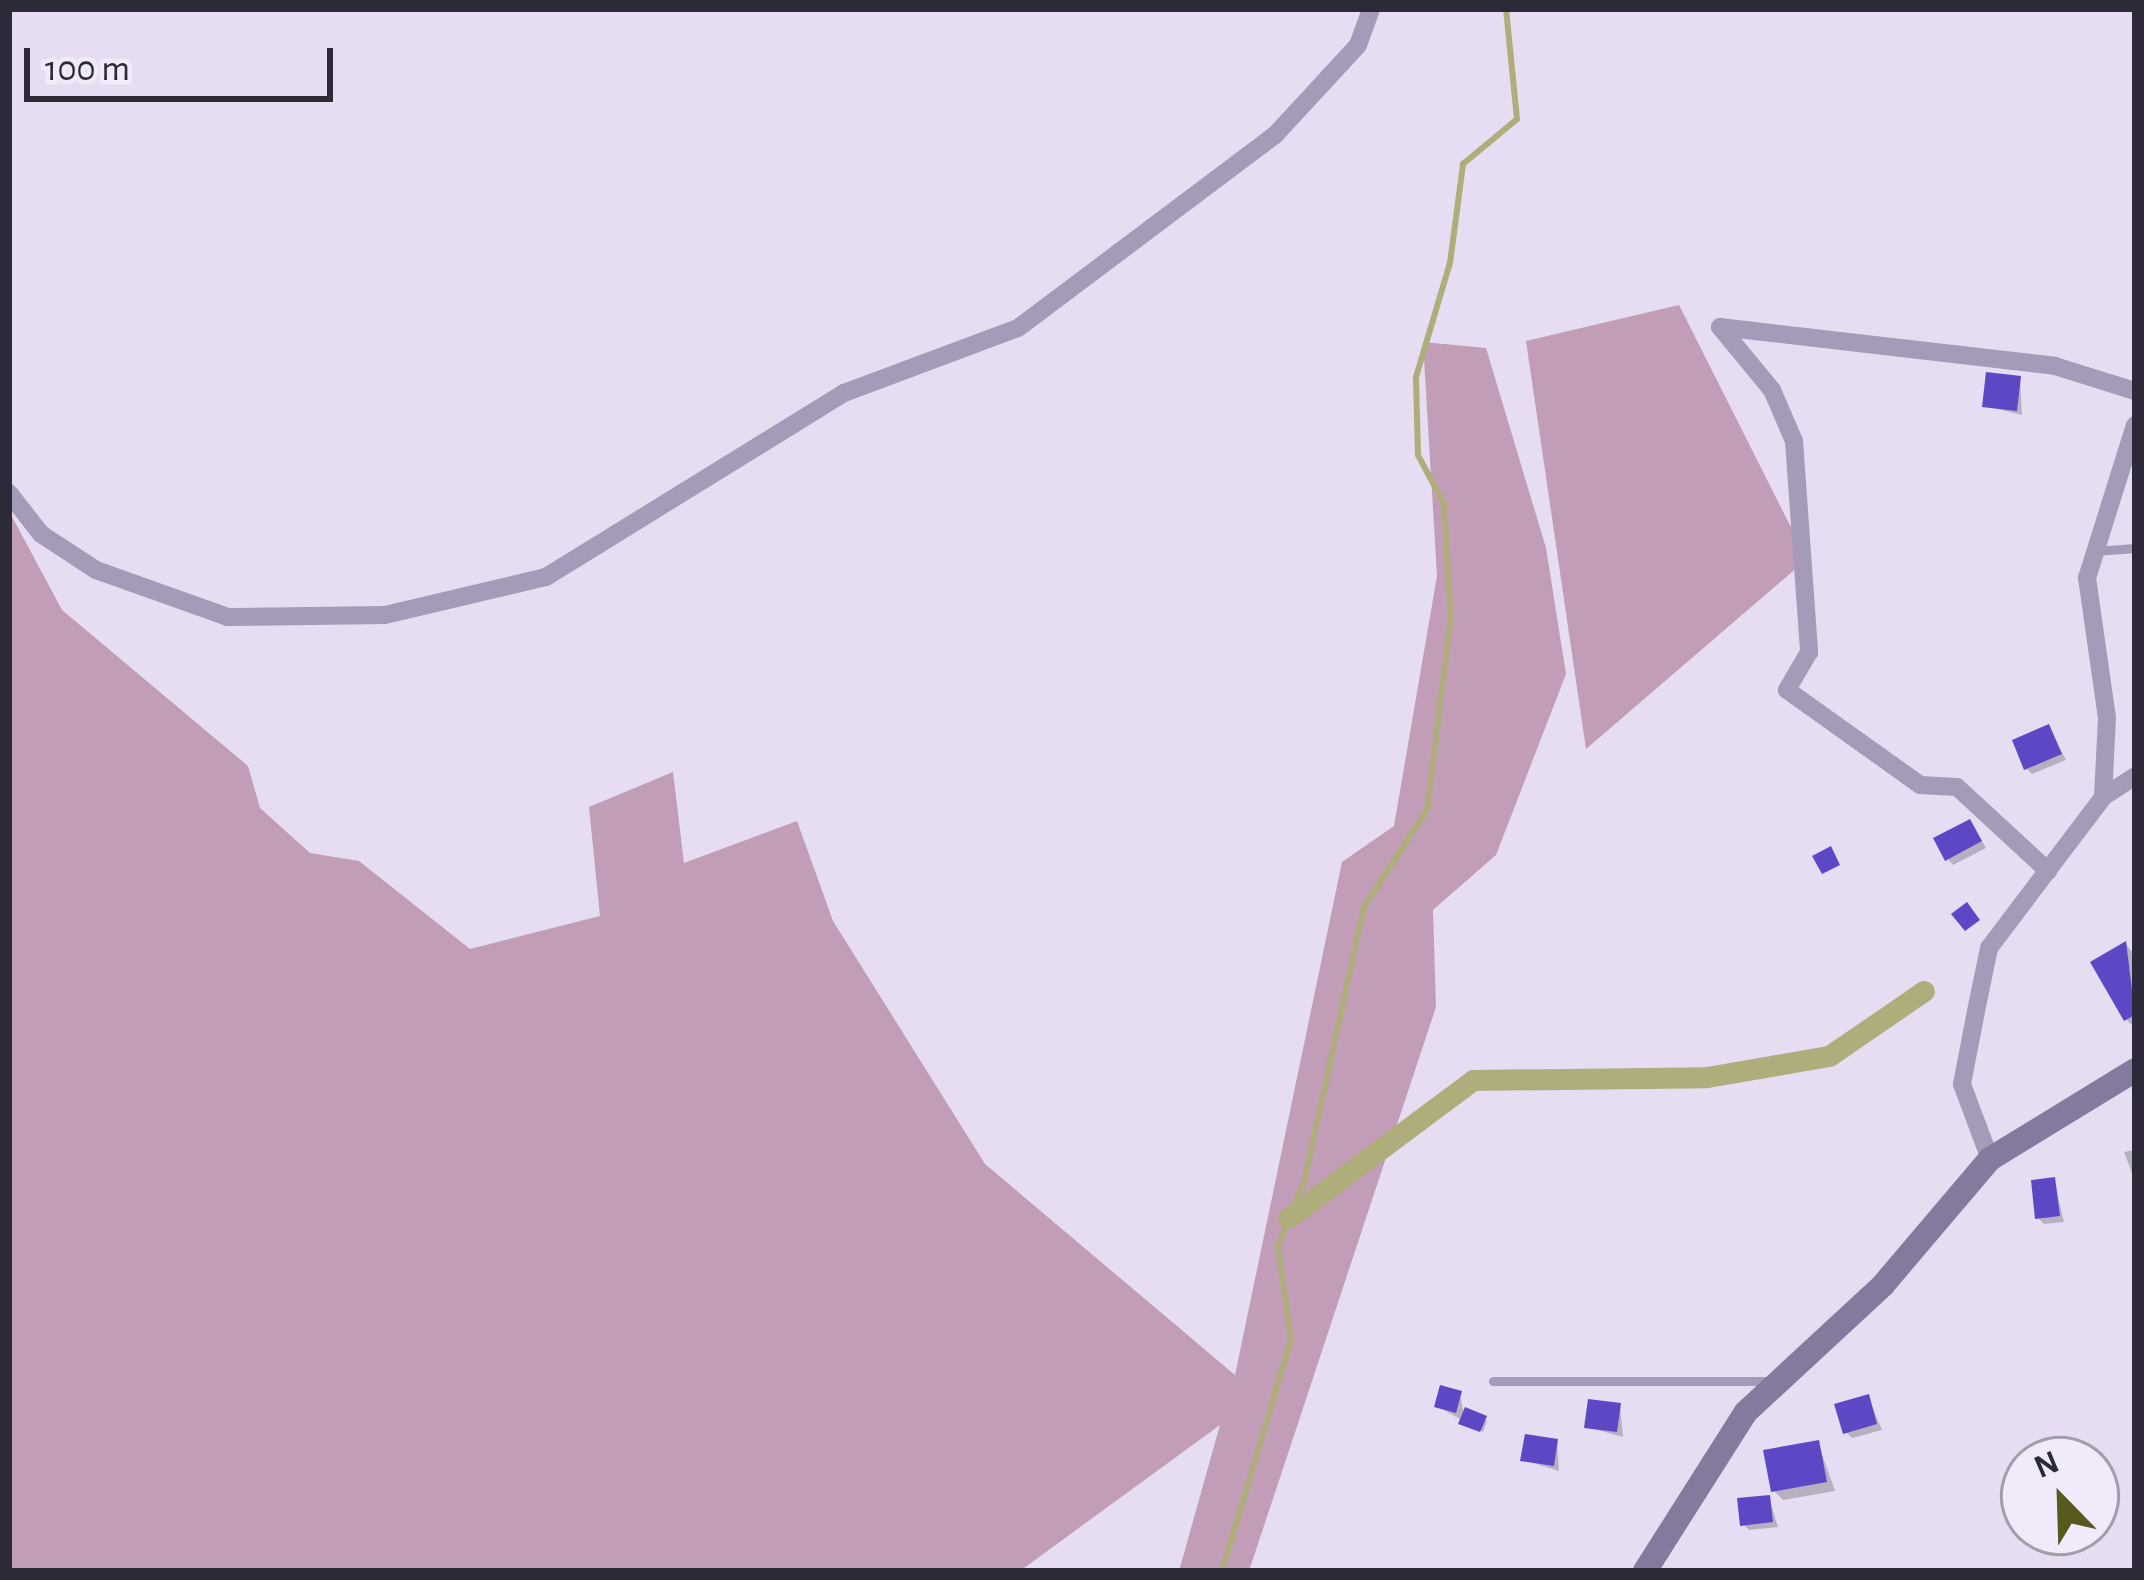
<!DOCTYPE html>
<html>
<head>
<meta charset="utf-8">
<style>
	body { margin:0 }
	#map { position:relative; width:2144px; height:1580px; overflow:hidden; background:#e6ddf2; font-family:"Alegreya Sans",sans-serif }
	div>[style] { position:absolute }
	.green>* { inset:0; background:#c19db8 }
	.shadow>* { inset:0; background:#0003 }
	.stream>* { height:6px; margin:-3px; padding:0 3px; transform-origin:3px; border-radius:3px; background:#afad7c }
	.canal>* { height:21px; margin:-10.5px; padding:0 10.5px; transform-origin:10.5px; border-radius:10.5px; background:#afad7c }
	.building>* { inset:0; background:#5c48c5 }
	.lane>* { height:9px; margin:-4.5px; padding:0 4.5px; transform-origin:4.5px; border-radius:4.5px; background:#a59ab8 }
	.street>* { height:18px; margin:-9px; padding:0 9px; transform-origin:9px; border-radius:9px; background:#a59ab8 }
	.secondary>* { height:24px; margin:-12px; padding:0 12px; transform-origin:12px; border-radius:12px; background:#847a9e }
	span { translate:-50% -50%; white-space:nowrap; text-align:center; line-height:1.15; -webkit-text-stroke:12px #f1eafa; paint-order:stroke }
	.frame { position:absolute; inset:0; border:12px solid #2c2938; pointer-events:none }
	.north { position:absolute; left:2000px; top:1436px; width:120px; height:120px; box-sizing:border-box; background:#f1eafa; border:3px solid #a29dac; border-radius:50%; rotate:337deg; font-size:33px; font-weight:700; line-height:48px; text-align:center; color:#2c2938 }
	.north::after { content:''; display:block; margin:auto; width:42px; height:54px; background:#59581e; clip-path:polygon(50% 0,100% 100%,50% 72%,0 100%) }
	.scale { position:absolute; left:24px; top:48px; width:309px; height:54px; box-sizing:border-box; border:6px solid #2c2938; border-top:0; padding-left:15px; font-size:36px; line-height:42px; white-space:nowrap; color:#2c2938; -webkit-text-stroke:9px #f1eafa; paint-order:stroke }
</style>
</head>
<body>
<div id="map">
	<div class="green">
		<i style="clip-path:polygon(1679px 305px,1807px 559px,1586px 749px,1526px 341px)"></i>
		<i style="clip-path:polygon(1423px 342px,1486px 348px,1546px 548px,1566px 674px,1496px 855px,1433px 910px,1436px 1007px,1249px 1571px,1179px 1571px,1220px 1425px,1024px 1568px,9px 1571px,9px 511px,62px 610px,248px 766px,260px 808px,310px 853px,359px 861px,470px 949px,600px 916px,589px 807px,673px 772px,684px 863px,797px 821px,833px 921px,985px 1164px,1235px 1375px,1342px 862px,1394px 826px,1437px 576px)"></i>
	</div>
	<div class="shadow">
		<i style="clip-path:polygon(2020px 378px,2022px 415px,1985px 406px)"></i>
		<i style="clip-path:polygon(2049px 728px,2066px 760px,2032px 774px,2026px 768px)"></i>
		<i style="clip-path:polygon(1970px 822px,1986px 848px,1953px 865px,1948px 859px)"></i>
		<i style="clip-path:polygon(2126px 945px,2135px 955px,2135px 1028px,2126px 1019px)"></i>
		<i style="clip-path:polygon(2135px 1150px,2135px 1176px,2133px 1176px,2124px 1152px)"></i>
		<i style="clip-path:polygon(2054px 1180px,2064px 1222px,2044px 1224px,2038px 1218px)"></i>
		<i style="clip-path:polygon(1460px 1394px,1463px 1410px,1487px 1421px,1483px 1432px,1437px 1406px)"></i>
		<i style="clip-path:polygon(1868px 1397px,1882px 1430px,1852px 1438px,1846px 1432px)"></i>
		<i style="clip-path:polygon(1620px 1406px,1623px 1437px,1587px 1427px)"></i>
		<i style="clip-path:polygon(1557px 1442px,1559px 1471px,1524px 1460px)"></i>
		<i style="clip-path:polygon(1818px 1443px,1835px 1491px,1783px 1500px,1773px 1490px)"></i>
		<i style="clip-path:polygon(1769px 1498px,1778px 1527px,1749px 1530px,1743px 1524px)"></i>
	</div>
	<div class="stream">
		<i style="left:1222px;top:1571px;width:241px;rotate:-73.4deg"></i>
		<i style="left:1291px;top:1340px;width:95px;rotate:-97.9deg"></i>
		<i style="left:1278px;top:1246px;width:69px;rotate:-67.9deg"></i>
		<i style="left:1304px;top:1182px;width:281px;rotate:-77.7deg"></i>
		<i style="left:1364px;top:907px;width:116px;rotate:-57deg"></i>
		<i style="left:1427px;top:810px;width:195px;rotate:-82.9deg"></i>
		<i style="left:1451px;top:616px;width:112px;rotate:-93.6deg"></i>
		<i style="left:1444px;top:504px;width:55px;rotate:-118deg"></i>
		<i style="left:1418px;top:455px;width:78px;rotate:-91.5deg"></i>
		<i style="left:1416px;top:377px;width:119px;rotate:-73.4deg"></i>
		<i style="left:1450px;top:263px;width:100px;rotate:-82.5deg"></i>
		<i style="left:1463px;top:164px;width:70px;rotate:-39.8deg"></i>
		<i style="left:1517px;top:119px;width:111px;rotate:-95.7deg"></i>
	</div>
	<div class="canal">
		<i style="left:1288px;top:1218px;width:231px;rotate:-36.7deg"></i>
		<i style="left:1473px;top:1080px;width:234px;rotate:-0.7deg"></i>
		<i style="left:1707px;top:1077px;width:124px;rotate:-9.8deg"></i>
		<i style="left:1829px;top:1056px;width:115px;rotate:-34.4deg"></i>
	</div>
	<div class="building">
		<i style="clip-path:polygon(1986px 372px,2021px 376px,2017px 411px,1982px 407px)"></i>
		<i style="clip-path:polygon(2049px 724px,2062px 754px,2024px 770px,2012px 740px)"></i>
		<i style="clip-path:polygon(1970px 819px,1982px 841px,1945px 861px,1933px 838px)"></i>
		<i style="clip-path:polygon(1831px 846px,1840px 865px,1822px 874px,1812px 856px)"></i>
		<i style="clip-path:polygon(1967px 902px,1980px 920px,1965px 931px,1951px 914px)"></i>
		<i style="clip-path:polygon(2126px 941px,2135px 1015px,2124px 1021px,2090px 962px)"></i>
		<i style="clip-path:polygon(2055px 1177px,2060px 1216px,2035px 1219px,2031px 1180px)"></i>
		<i style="clip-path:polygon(1440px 1385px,1462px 1391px,1456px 1413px,1434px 1407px)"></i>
		<i style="clip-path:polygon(1869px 1394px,1877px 1424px,1843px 1434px,1834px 1404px)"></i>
		<i style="clip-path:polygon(1588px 1399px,1621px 1403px,1617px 1432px,1584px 1428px)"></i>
		<i style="clip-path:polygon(1465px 1407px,1487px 1416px,1480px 1432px,1458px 1424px)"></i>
		<i style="clip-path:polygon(1525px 1434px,1558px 1439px,1554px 1466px,1520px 1461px)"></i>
		<i style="clip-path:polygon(1819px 1440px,1827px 1482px,1771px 1492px,1763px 1450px)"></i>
		<i style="clip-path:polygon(1770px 1495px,1773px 1522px,1740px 1526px,1737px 1498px)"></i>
	</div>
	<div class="lane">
		<i style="left:2095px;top:551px;width:40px;rotate:-4.3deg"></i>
		<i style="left:1493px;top:1381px;width:277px"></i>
	</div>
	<div class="street">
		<i style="left:1720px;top:327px;width:82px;rotate:50.5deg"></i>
		<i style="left:1772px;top:390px;width:56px;rotate:66.7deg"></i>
		<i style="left:1794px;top:441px;width:212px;rotate:85.9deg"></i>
		<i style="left:1809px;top:652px;width:44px;rotate:120.1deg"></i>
		<i style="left:1787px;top:690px;width:163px;rotate:35.5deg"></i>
		<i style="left:1920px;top:785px;width:37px;rotate:3deg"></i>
		<i style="left:1957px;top:787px;width:124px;rotate:42.7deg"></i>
		<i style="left:1720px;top:327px;width:337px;rotate:6.6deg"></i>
		<i style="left:2055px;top:366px;width:84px;rotate:17.4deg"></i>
		<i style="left:9px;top:493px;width:52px;rotate:52deg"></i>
		<i style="left:41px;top:534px;width:66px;rotate:33.2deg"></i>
		<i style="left:96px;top:570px;width:140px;rotate:19.6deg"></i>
		<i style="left:228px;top:617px;width:157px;rotate:-0.7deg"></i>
		<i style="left:385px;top:615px;width:165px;rotate:-13.3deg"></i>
		<i style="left:546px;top:577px;width:350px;rotate:-31.7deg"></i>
		<i style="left:844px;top:393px;width:186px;rotate:-20.5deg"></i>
		<i style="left:1018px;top:328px;width:323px;rotate:-36.9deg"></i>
		<i style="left:1276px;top:134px;width:121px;rotate:-47.3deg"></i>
		<i style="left:1358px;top:45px;width:38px;rotate:-70deg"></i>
		<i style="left:2103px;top:797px;width:38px;rotate:-33deg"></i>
		<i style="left:1990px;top:1159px;width:80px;rotate:-110.5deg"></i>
		<i style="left:1962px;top:1084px;width:74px;rotate:-79.1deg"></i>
		<i style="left:1976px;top:1011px;width:64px;rotate:-78.3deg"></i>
		<i style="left:1989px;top:948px;width:189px;rotate:-52.9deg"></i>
		<i style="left:2103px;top:797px;width:79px;rotate:-87.1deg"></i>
		<i style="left:2107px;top:718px;width:141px;rotate:-98.1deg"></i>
		<i style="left:2087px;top:578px;width:160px;rotate:-72.6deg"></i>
	</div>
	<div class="secondary">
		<i style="left:1645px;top:1571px;width:188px;rotate:-57.6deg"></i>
		<i style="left:1746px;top:1412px;width:187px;rotate:-42.8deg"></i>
		<i style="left:1883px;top:1285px;width:165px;rotate:-49.7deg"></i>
		<i style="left:1990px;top:1159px;width:170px;rotate:-31.5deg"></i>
	</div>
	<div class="frame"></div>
	<div class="north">N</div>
	<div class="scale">100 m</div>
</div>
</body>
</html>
